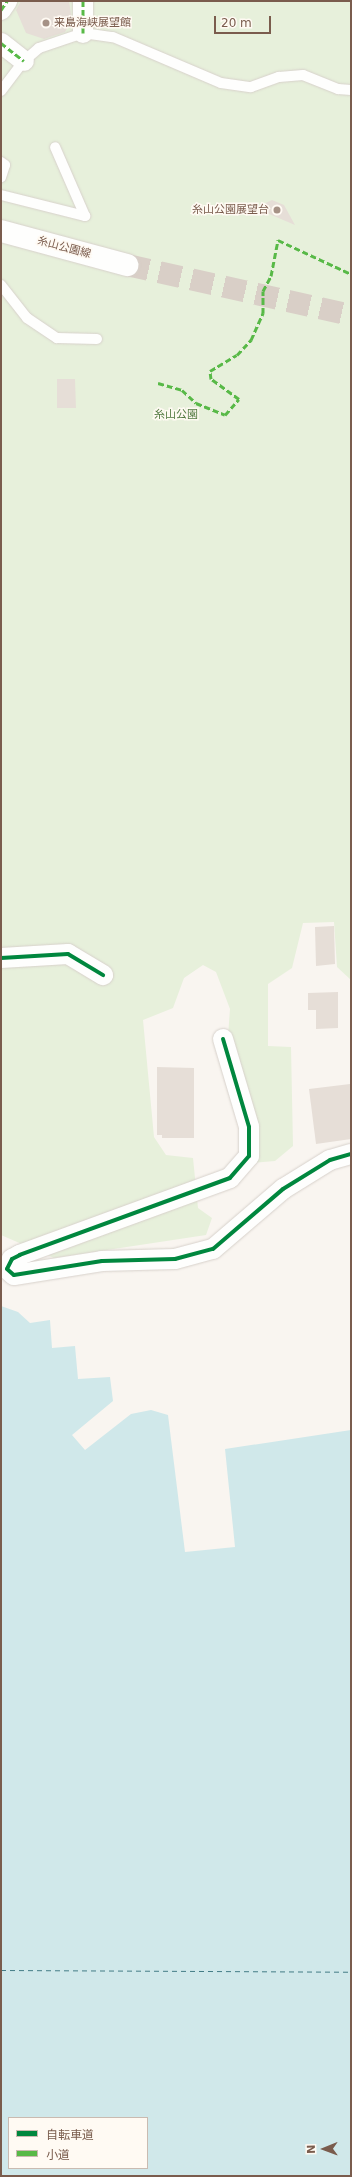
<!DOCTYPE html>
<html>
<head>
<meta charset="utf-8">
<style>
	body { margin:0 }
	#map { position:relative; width:352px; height:2177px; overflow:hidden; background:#f9f5f0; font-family:"DejaVu Sans","Noto Sans JP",sans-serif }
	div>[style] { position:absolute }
	.green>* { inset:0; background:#e7f0db }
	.water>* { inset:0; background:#d0e8ea }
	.ferry>* { height:1px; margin-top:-0.5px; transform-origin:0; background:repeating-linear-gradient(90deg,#437c86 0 5px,transparent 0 9px) }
	.building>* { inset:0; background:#e6ded7 }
	.secondary-tunnel>* { height:22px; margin-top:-11px; transform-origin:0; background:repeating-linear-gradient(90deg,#d9cfc7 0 22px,transparent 0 33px) }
	.roads { filter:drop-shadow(0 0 1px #d7d1cb) drop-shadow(0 0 1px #d7d1cb) }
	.lane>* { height:10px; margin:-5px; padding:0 5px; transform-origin:5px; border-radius:5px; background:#fefefd }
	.street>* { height:20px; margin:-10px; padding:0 10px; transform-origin:10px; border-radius:10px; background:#fefefd }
	.secondary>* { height:22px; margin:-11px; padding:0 11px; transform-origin:11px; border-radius:11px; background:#fefefd }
	.quiet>* { height:3px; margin-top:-1.5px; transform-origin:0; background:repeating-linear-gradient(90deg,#58b947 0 6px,transparent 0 9px) }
	.cycleway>* { height:4px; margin:-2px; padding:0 2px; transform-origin:2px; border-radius:2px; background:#00873e }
	.dots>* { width:11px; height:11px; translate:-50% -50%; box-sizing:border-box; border:2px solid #fffaf3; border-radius:50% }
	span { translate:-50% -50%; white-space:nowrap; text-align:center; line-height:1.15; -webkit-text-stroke:3px #fffaf3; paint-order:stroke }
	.poi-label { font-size:11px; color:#7a5c4d }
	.left { translate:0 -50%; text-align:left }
	.right { translate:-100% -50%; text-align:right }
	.street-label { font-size:11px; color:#7a5c4d }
	.park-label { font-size:11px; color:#537a41 }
	.frame { position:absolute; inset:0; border:2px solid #7a5c4d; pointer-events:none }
	.legend { position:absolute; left:8px; top:2117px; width:140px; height:52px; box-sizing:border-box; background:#fffaf3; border:1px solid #cabbb1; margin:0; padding:5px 7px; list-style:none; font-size:12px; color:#7a5c4d }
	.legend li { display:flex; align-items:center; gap:8px; height:20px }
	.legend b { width:20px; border:1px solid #cabbb1 }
	.north { position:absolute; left:304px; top:2129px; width:40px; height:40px; -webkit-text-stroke:3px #fffaf3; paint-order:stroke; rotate:269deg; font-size:11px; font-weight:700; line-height:16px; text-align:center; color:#7a5c4d }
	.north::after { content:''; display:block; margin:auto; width:14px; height:18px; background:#7a5c4d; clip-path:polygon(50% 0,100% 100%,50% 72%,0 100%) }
	.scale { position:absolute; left:214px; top:16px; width:57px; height:18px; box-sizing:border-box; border:2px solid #7a5c4d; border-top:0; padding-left:5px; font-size:12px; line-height:14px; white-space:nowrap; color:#7a5c4d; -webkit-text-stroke:3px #fffaf3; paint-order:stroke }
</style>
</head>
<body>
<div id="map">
	<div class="green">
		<i style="clip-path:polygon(1px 1px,351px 1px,351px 980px,337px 967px,334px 922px,303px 923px,292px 968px,268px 984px,268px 1046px,291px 1047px,293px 1146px,275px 1161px,252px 1163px,228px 1036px,230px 1009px,216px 972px,203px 965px,184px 978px,173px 1008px,143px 1020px,154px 1137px,166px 1155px,193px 1158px,198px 1208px,212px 1218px,206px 1235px,54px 1258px,1px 1235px)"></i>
	</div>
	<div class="water">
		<i style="clip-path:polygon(evenodd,1px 1306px,18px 1312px,30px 1323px,50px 1320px,52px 1348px,75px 1346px,78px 1379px,110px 1377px,113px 1401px,72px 1435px,85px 1450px,131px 1414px,151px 1410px,168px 1415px,185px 1552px,235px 1547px,225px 1449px,351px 1430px,351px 2176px,1px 2176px,1px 1306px,9px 2118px,147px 2118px,147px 2168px,9px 2168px,9px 2118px)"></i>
	</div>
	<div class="ferry">
		<i style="left:1px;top:1970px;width:350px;rotate:0.3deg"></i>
	</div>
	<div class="building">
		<i style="clip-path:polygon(21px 1px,69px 1px,72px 20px,65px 32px,44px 39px,26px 33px,16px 10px)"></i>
		<i style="clip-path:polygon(272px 200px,284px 205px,295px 225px,255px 208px)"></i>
		<i style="clip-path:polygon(57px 379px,75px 379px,76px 408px,57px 408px)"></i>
		<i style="clip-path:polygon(334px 926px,335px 964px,316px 966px,315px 927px)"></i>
		<i style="clip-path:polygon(338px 992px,338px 1028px,316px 1029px,316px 1010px,308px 1010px,308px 993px)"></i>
		<i style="clip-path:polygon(157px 1067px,194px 1068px,194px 1138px,162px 1138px,162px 1135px,157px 1135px)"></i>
		<i style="clip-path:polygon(350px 1084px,351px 1139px,316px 1144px,309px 1089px)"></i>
	</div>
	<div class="secondary-tunnel">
		<i style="left:127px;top:265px;width:230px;rotate:12.6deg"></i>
	</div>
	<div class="roads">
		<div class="lane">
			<i style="left:1px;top:91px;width:38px;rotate:-53deg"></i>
			<i style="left:24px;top:61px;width:20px;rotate:-41deg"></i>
			<i style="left:39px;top:48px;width:46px;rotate:-18.8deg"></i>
			<i style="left:83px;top:33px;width:30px;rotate:8deg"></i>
			<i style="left:113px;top:37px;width:117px;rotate:23.1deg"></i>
			<i style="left:221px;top:83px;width:30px;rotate:8deg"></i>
			<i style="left:251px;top:87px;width:30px;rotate:-20deg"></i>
			<i style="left:279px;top:77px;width:24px;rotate:-5deg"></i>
			<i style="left:303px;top:75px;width:38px;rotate:22deg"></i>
			<i style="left:338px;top:89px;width:13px;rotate:4deg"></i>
			<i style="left:1px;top:162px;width:5px;rotate:37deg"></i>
			<i style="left:5px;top:165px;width:13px;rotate:108deg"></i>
			<i style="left:1px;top:195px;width:87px;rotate:14deg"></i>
			<i style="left:85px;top:216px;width:75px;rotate:-113.5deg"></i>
			<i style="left:1px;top:285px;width:42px;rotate:51.8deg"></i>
			<i style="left:27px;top:318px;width:36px;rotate:34deg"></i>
			<i style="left:57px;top:338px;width:40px;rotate:1.4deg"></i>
		</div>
		<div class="street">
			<i style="left:1px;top:10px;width:11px;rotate:-56deg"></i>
			<i style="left:83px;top:33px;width:32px;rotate:-90deg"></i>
			<i style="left:1px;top:43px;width:29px;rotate:38deg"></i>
			<i style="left:1px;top:958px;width:67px;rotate:-3.4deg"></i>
			<i style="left:68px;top:954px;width:41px;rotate:31deg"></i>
			<i style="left:223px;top:1039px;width:92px;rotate:73.5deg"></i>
			<i style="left:249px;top:1127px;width:29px;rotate:90deg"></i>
			<i style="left:249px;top:1156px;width:29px;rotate:131deg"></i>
			<i style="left:230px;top:1178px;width:224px;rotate:159.9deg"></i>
			<i style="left:20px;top:1255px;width:9px;rotate:153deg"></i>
			<i style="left:12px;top:1259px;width:11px;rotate:117deg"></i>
			<i style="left:7px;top:1269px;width:9px;rotate:41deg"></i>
			<i style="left:14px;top:1275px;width:89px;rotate:-9deg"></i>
			<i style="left:102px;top:1261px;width:73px;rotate:-1.6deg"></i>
			<i style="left:175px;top:1259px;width:39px;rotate:-15deg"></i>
			<i style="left:213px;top:1249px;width:92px;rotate:-40.6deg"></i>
			<i style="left:283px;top:1189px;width:55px;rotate:-31.7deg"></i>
			<i style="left:330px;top:1160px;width:22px;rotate:-16deg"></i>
		</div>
		<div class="secondary">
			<i style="left:1px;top:231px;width:131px;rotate:15.1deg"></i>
		</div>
	</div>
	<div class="quiet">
		<i style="left:1px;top:10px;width:11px;rotate:-56deg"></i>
		<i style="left:83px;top:33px;width:32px;rotate:-90deg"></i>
		<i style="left:1px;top:43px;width:29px;rotate:38deg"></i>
		<i style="left:158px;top:383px;width:25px;rotate:16deg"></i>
		<i style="left:182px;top:390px;width:19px;rotate:43deg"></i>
		<i style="left:196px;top:403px;width:31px;rotate:22deg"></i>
		<i style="left:225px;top:415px;width:21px;rotate:-49deg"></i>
		<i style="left:239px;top:399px;width:34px;rotate:-144deg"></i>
		<i style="left:211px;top:379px;width:8px;rotate:-97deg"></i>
		<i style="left:210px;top:371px;width:31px;rotate:-31deg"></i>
		<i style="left:237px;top:355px;width:21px;rotate:-47deg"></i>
		<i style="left:251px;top:340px;width:30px;rotate:-66deg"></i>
		<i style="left:263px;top:313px;width:22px;rotate:-90deg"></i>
		<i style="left:263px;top:291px;width:17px;rotate:-62deg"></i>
		<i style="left:271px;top:276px;width:37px;rotate:-79deg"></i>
		<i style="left:278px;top:240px;width:81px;rotate:25deg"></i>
	</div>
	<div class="cycleway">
		<i style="left:1px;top:958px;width:67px;rotate:-3.4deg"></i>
		<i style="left:68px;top:954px;width:41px;rotate:31deg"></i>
		<i style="left:223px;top:1039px;width:92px;rotate:73.5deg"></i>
		<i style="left:249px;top:1127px;width:29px;rotate:90deg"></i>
		<i style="left:249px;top:1156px;width:29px;rotate:131deg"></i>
		<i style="left:230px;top:1178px;width:224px;rotate:159.9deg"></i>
		<i style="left:20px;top:1255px;width:9px;rotate:153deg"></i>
		<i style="left:12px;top:1259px;width:11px;rotate:117deg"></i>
		<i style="left:7px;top:1269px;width:9px;rotate:41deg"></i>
		<i style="left:14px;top:1275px;width:89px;rotate:-9deg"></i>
		<i style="left:102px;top:1261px;width:73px;rotate:-1.6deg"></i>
		<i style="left:175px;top:1259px;width:39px;rotate:-15deg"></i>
		<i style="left:213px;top:1249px;width:92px;rotate:-40.6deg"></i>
		<i style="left:283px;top:1189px;width:55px;rotate:-31.7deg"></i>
		<i style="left:330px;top:1160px;width:22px;rotate:-16deg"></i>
	</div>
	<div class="dots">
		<i style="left:46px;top:23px;background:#a69286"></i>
		<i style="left:277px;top:210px;background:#a69286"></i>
	</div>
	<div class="poi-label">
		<span class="left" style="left:54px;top:23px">来島海峡展望館</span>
		<span class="right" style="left:269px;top:210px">糸山公園展望台</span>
	</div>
	<div class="street-label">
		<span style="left:64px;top:248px;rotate:15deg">糸山公園線</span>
	</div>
	<div class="park-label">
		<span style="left:176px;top:415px">糸山公園</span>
	</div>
	<div class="frame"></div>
	<ul class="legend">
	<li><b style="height:5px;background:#00873e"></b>自転車道</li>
	<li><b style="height:5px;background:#58b947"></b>小道</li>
	</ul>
	<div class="north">N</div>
	<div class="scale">20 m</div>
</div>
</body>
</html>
